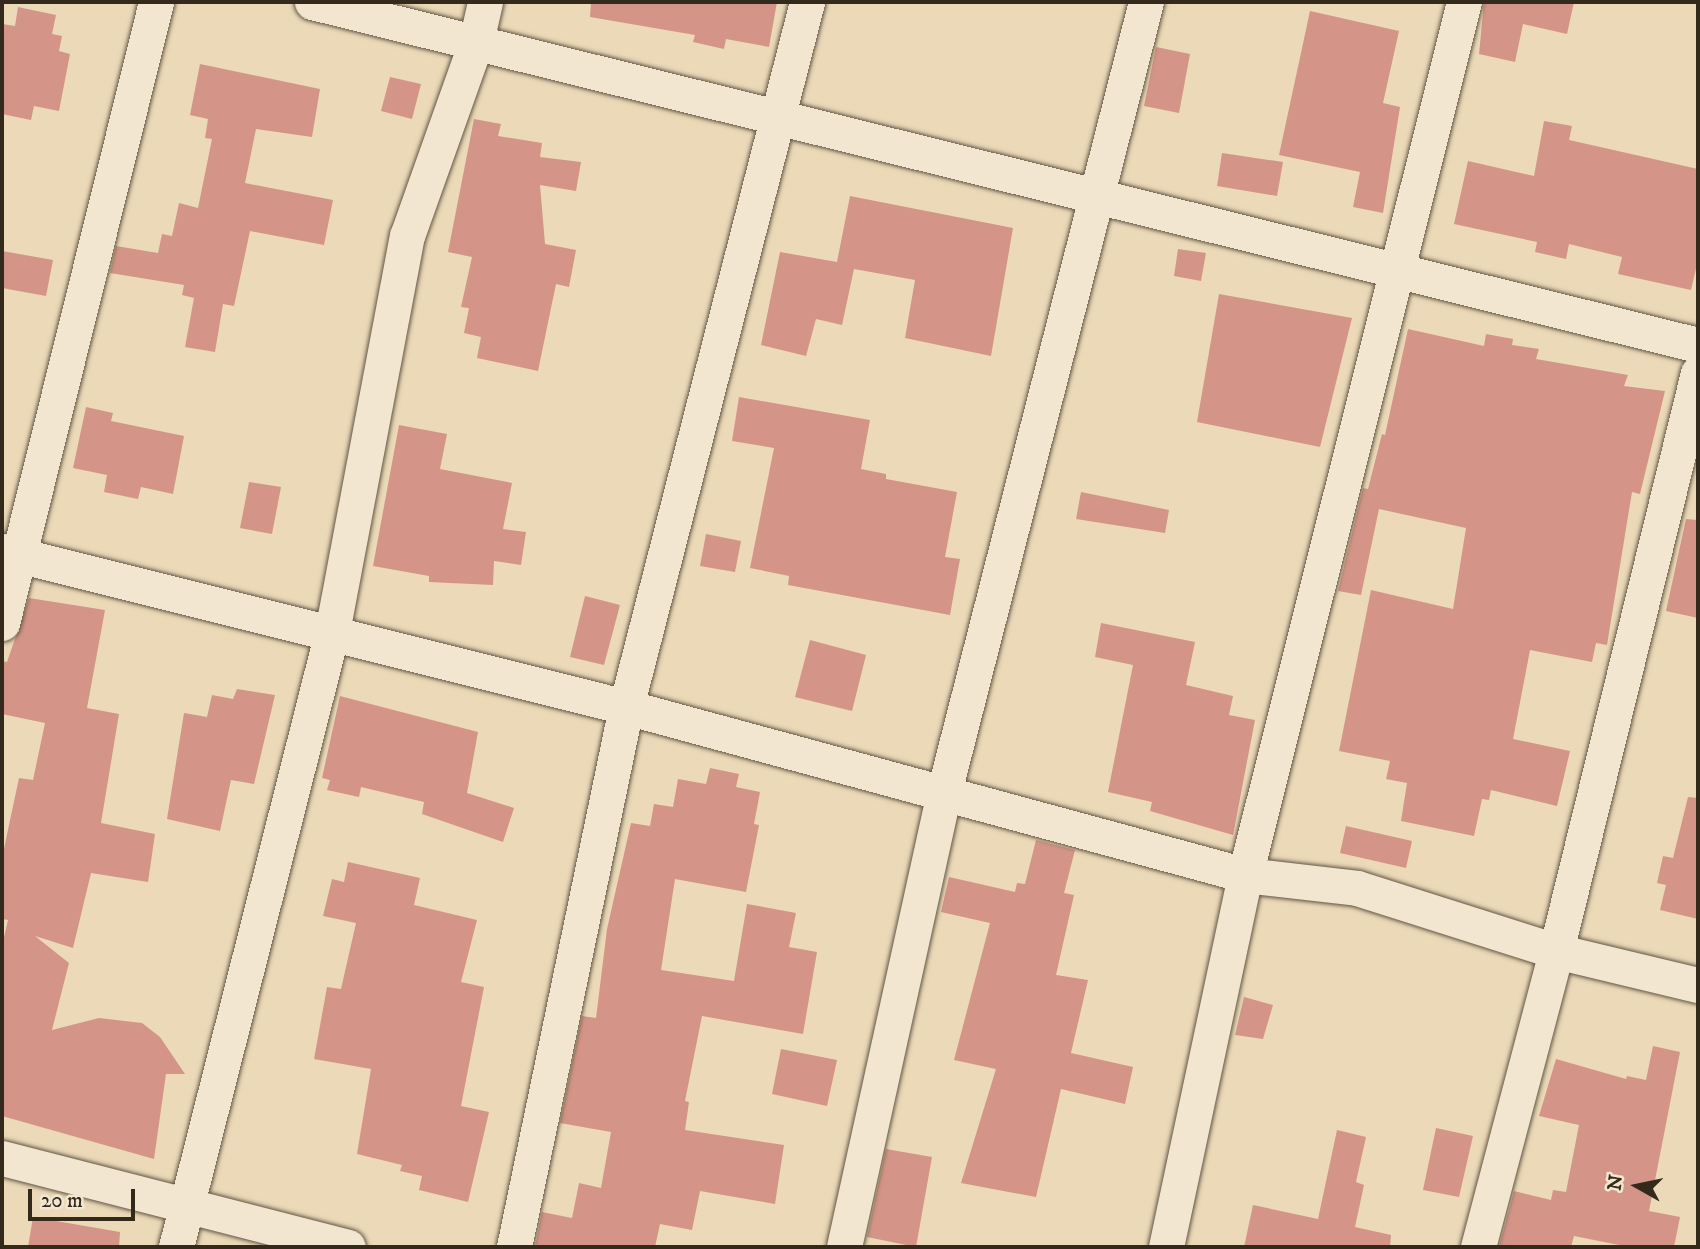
<!DOCTYPE html>
<html>
<head>
<meta charset="utf-8">
<style>
	body { margin:0 }
	#map { position:relative; width:1700px; height:1249px; overflow:hidden; background:#ebd9b8; font-family:"IM FELL DW Pica",serif }
	div>[style] { position:absolute }
	.building>* { inset:0; background:#d49588 }
	.roads { filter:drop-shadow(0 0 2px #625643) drop-shadow(0 0 2px #625643) }
	.street>* { height:35px; margin:-17.5px; padding:0 17.5px; transform-origin:17.5px; border-radius:17.5px; background:#f2e6d1 }
	span { translate:-50% -50%; white-space:nowrap; text-align:center; line-height:1.15; -webkit-text-stroke:5px #f2e6d1; paint-order:stroke }
	.frame { position:absolute; inset:0; border:4px solid #342a1c; pointer-events:none }
	.north { position:absolute; left:1602px; top:1151px; width:70px; height:70px; -webkit-text-stroke:5px #f2e6d1; paint-order:stroke; rotate:279deg; font-size:19px; font-weight:700; line-height:28px; text-align:center; color:#342a1c }
	.north::after { content:''; display:block; margin:auto; width:24px; height:32px; background:#342a1c; clip-path:polygon(50% 0,100% 100%,50% 72%,0 100%) }
	.scale { position:absolute; left:28px; top:1189px; width:107px; height:32px; box-sizing:border-box; border:4px solid #342a1c; border-top:0; padding-left:9px; font-size:21px; line-height:24px; white-space:nowrap; color:#342a1c; -webkit-text-stroke:5px #f2e6d1; paint-order:stroke }
</style>
</head>
<body>
<div id="map">
	<div class="building">
		<i style="clip-path:polygon(591px 2px,777px 2px,769px 47px,726px 39px,724px 49px,693px 42px,695px 35px,590px 17px)"></i>
		<i style="clip-path:polygon(1484px 2px,1574px 2px,1567px 34px,1523px 24px,1515px 62px,1479px 54px)"></i>
		<i style="clip-path:polygon(18px 7px,56px 15px,52px 34px,62px 36px,59px 51px,70px 54px,59px 111px,34px 106px,31px 120px,2px 114px,2px 24px,15px 26px)"></i>
		<i style="clip-path:polygon(1310px 11px,1399px 31px,1383px 103px,1400px 107px,1383px 213px,1353px 207px,1360px 172px,1279px 155px)"></i>
		<i style="clip-path:polygon(1156px 47px,1190px 54px,1179px 113px,1144px 106px)"></i>
		<i style="clip-path:polygon(200px 64px,320px 89px,312px 137px,256px 129px,245px 183px,333px 200px,324px 245px,250px 231px,234px 306px,223px 304px,215px 352px,185px 347px,194px 298px,182px 295px,184px 285px,110px 273px,116px 246px,158px 253px,162px 234px,172px 236px,179px 203px,198px 208px,212px 139px,205px 138px,208px 119px,190px 115px)"></i>
		<i style="clip-path:polygon(390px 77px,421px 84px,412px 119px,381px 111px)"></i>
		<i style="clip-path:polygon(474px 119px,501px 124px,498px 136px,542px 143px,540px 157px,581px 162px,576px 191px,540px 185px,545px 244px,576px 250px,569px 287px,556px 284px,538px 371px,477px 358px,481px 337px,464px 333px,469px 308px,461px 307px,472px 257px,448px 252px)"></i>
		<i style="clip-path:polygon(1544px 121px,1572px 126px,1569px 140px,1698px 169px,1698px 260px,1691px 290px,1618px 274px,1622px 257px,1569px 244px,1566px 259px,1535px 252px,1537px 242px,1454px 224px,1468px 161px,1534px 176px)"></i>
		<i style="clip-path:polygon(1222px 153px,1283px 162px,1277px 196px,1217px 186px)"></i>
		<i style="clip-path:polygon(850px 196px,1013px 228px,991px 356px,905px 338px,915px 280px,854px 269px,842px 325px,816px 319px,806px 356px,761px 345px,780px 252px,837px 262px)"></i>
		<i style="clip-path:polygon(1178px 249px,1206px 253px,1201px 281px,1174px 276px)"></i>
		<i style="clip-path:polygon(2px 251px,53px 260px,46px 296px,2px 288px)"></i>
		<i style="clip-path:polygon(1219px 294px,1352px 318px,1320px 447px,1197px 422px)"></i>
		<i style="clip-path:polygon(1408px 329px,1484px 346px,1486px 334px,1513px 339px,1512px 345px,1539px 349px,1536px 359px,1628px 375px,1624px 386px,1665px 391px,1640px 494px,1632px 492px,1607px 645px,1596px 643px,1592px 662px,1530px 650px,1513px 739px,1570px 751px,1557px 806px,1491px 790px,1489px 800px,1482px 799px,1474px 836px,1401px 821px,1407px 783px,1386px 779px,1390px 761px,1339px 751px,1371px 590px,1453px 609px,1466px 528px,1379px 509px,1361px 595px,1338px 591px,1363px 488px,1368px 489px,1382px 434px,1385px 435px)"></i>
		<i style="clip-path:polygon(739px 397px,870px 420px,861px 469px,886px 474px,886px 479px,957px 492px,945px 557px,960px 559px,950px 615px,788px 585px,789px 576px,750px 568px,774px 448px,732px 441px)"></i>
		<i style="clip-path:polygon(86px 407px,113px 413px,111px 421px,184px 436px,173px 494px,141px 487px,138px 499px,104px 492px,107px 475px,73px 468px)"></i>
		<i style="clip-path:polygon(399px 425px,447px 434px,440px 469px,512px 483px,503px 529px,526px 532px,521px 565px,494px 561px,493px 585px,429px 582px,429px 576px,373px 566px)"></i>
		<i style="clip-path:polygon(249px 482px,281px 487px,272px 534px,240px 528px)"></i>
		<i style="clip-path:polygon(1081px 492px,1169px 510px,1165px 533px,1076px 519px)"></i>
		<i style="clip-path:polygon(1686px 519px,1698px 520px,1698px 618px,1666px 611px)"></i>
		<i style="clip-path:polygon(706px 534px,741px 541px,735px 572px,700px 566px)"></i>
		<i style="clip-path:polygon(585px 596px,620px 605px,604px 665px,570px 657px)"></i>
		<i style="clip-path:polygon(29px 598px,105px 610px,87px 708px,119px 714px,101px 823px,155px 834px,148px 882px,91px 873px,73px 948px,35px 936px,69px 963px,52px 1030px,99px 1018px,142px 1023px,160px 1037px,185px 1074px,166px 1074px,154px 1159px,2px 1116px,2px 946px,8px 920px,2px 919px,2px 858px,19px 778px,33px 780px,45px 723px,2px 714px,2px 661px,7px 662px)"></i>
		<i style="clip-path:polygon(1101px 623px,1195px 642px,1186px 685px,1233px 696px,1229px 715px,1255px 720px,1233px 835px,1150px 811px,1152px 802px,1108px 792px,1133px 665px,1095px 657px)"></i>
		<i style="clip-path:polygon(810px 640px,866px 655px,852px 711px,795px 697px)"></i>
		<i style="clip-path:polygon(237px 689px,275px 695px,254px 784px,231px 780px,220px 831px,167px 819px,184px 713px,207px 717px,212px 695px,233px 699px)"></i>
		<i style="clip-path:polygon(340px 696px,478px 732px,467px 793px,514px 808px,503px 842px,422px 814px,424px 802px,361px 787px,359px 797px,327px 790px,330px 780px,322px 778px)"></i>
		<i style="clip-path:polygon(710px 768px,739px 774px,736px 787px,760px 792px,754px 824px,759px 825px,746px 892px,675px 879px,661px 970px,734px 981px,747px 904px,796px 913px,789px 947px,817px 952px,803px 1034px,702px 1016px,685px 1101px,689px 1102px,685px 1130px,784px 1145px,775px 1204px,700px 1191px,692px 1230px,660px 1224px,655px 1247px,535px 1247px,542px 1212px,572px 1218px,579px 1183px,601px 1188px,611px 1132px,560px 1123px,582px 1016px,596px 1018px,607px 929px,631px 823px,650px 826px,654px 804px,673px 807px,678px 779px,706px 784px)"></i>
		<i style="clip-path:polygon(1688px 797px,1698px 798px,1698px 919px,1660px 910px,1666px 885px,1657px 883px,1663px 856px,1673px 858px)"></i>
		<i style="clip-path:polygon(1346px 826px,1412px 841px,1406px 868px,1340px 853px)"></i>
		<i style="clip-path:polygon(1036px 840px,1075px 850px,1064px 893px,1074px 895px,1056px 975px,1088px 980px,1071px 1053px,1133px 1067px,1125px 1104px,1061px 1089px,1036px 1197px,961px 1183px,996px 1069px,954px 1060px,990px 923px,941px 912px,949px 877px,1015px 892px,1017px 883px,1025px 884px)"></i>
		<i style="clip-path:polygon(348px 862px,420px 878px,414px 905px,477px 920px,461px 982px,484px 987px,461px 1106px,489px 1112px,468px 1202px,419px 1190px,422px 1176px,400px 1171px,402px 1165px,357px 1154px,371px 1069px,314px 1059px,327px 987px,341px 989px,356px 923px,323px 916px,332px 879px,344px 882px)"></i>
		<i style="clip-path:polygon(1244px 997px,1273px 1005px,1263px 1039px,1235px 1035px)"></i>
		<i style="clip-path:polygon(1653px 1046px,1680px 1052px,1649px 1211px,1680px 1217px,1674px 1247px,1629px 1247px,1574px 1236px,1571px 1247px,1499px 1247px,1514px 1191px,1551px 1200px,1553px 1190px,1566px 1192px,1579px 1125px,1539px 1116px,1556px 1059px,1626px 1079px,1627px 1076px,1646px 1080px)"></i>
		<i style="clip-path:polygon(781px 1049px,837px 1060px,827px 1106px,772px 1094px)"></i>
		<i style="clip-path:polygon(1436px 1128px,1473px 1136px,1459px 1197px,1423px 1190px)"></i>
		<i style="clip-path:polygon(1337px 1130px,1366px 1137px,1356px 1182px,1364px 1185px,1355px 1227px,1391px 1235px,1390px 1247px,1244px 1247px,1253px 1205px,1318px 1219px)"></i>
		<i style="clip-path:polygon(886px 1149px,932px 1157px,916px 1247px,867px 1237px)"></i>
		<i style="clip-path:polygon(33px 1217px,120px 1232px,119px 1247px,28px 1247px)"></i>
	</div>
	<div class="roads">
		<div class="street">
			<i style="left:312px;top:2px;width:1428px;rotate:13.9deg"></i>
			<i style="left:2px;top:551px;width:643px;rotate:14.04deg"></i>
			<i style="left:626px;top:707px;width:641px;rotate:15.18deg"></i>
			<i style="left:1245px;top:875px;width:113px;rotate:6.6deg"></i>
			<i style="left:1357px;top:888px;width:209px;rotate:17.6deg"></i>
			<i style="left:1556px;top:951px;width:146px;rotate:13.5deg"></i>
			<i style="left:2px;top:623px;width:640px;rotate:-76.07deg"></i>
			<i style="left:2px;top:1158px;width:357px;rotate:14.4deg"></i>
			<i style="left:176px;top:1247px;width:634px;rotate:-75.77deg"></i>
			<i style="left:332px;top:632px;width:403px;rotate:-79.3deg"></i>
			<i style="left:407px;top:236px;width:206px;rotate:-70.4deg"></i>
			<i style="left:476px;top:42px;width:41px;rotate:-77.3deg"></i>
			<i style="left:514px;top:1247px;width:551px;rotate:-78.28deg"></i>
			<i style="left:626px;top:707px;width:728px;rotate:-75.6deg"></i>
			<i style="left:844px;top:1247px;width:466px;rotate:-77.6deg"></i>
			<i style="left:944px;top:792px;width:815px;rotate:-75.66deg"></i>
			<i style="left:1166px;top:1247px;width:380px;rotate:-78deg"></i>
			<i style="left:1245px;top:875px;width:900px;rotate:-75.92deg"></i>
			<i style="left:1478px;top:1247px;width:306px;rotate:-75.2deg"></i>
			<i style="left:1556px;top:951px;width:595px;rotate:-76.2deg"></i>
		</div>
	</div>
	<div class="frame"></div>
	<div class="north">N</div>
	<div class="scale">20 m</div>
</div>
</body>
</html>
